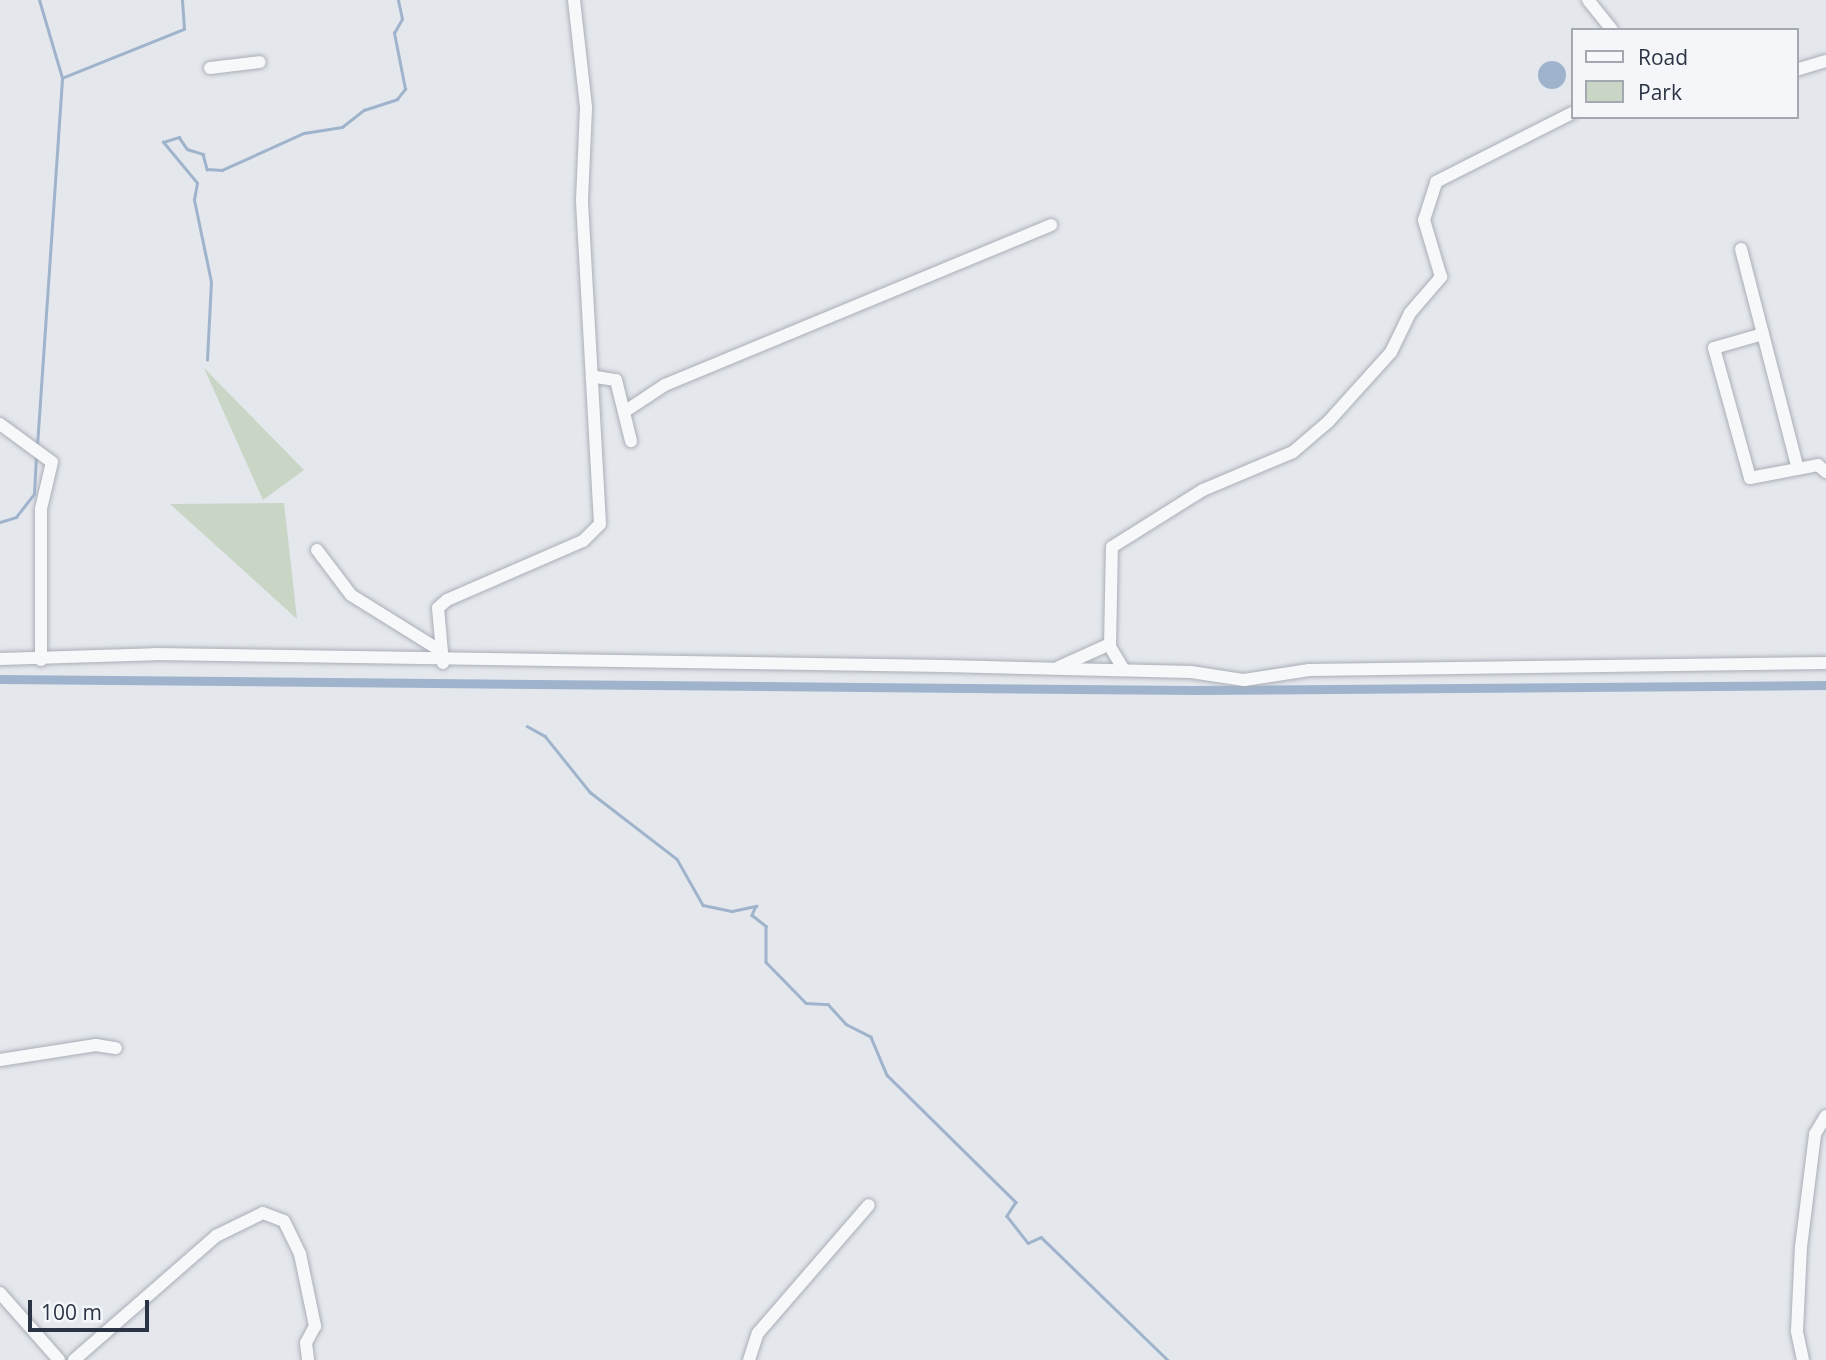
<!DOCTYPE html>
<html>
<head>
<meta charset="utf-8">
<style>
	body { margin:0 }
	#map { position:relative; width:1826px; height:1360px; overflow:hidden; background:#e4e7ec; font-family:"Open Sans",sans-serif }
	div>[style] { position:absolute }
	.green>* { inset:0; background:#c9d6c5 }
	.water>* { inset:0; background:#9fb4cc }
	.round { border-radius:50% }
	.stream>* { height:2.5px; margin:-1.25px; padding:0 1.25px; transform-origin:1.25px; border-radius:1.25px; background:#9fb4cc }
	.canal>* { height:9px; margin:-4.5px; padding:0 4.5px; transform-origin:4.5px; border-radius:4.5px; background:#9fb4cc }
	.roads { filter:drop-shadow(0 0 2px #a9aeb7) drop-shadow(0 0 2px #a9aeb7) }
	.minor>* { height:12px; margin:-6px; padding:0 6px; transform-origin:6px; border-radius:6px; background:#f7f8fa }
	span { translate:-50% -50%; white-space:nowrap; text-align:center; line-height:1.15; -webkit-text-stroke:7px #f4f6f9; paint-order:stroke }
	.legend { position:absolute; left:1571px; top:28px; width:228px; height:91px; box-sizing:border-box; background:#f4f6f9; border:2px solid #a4a8b1; margin:0; padding:9px 12px; list-style:none; font-size:21px; color:#2b3445 }
	.legend li { display:flex; align-items:center; gap:14px; height:35px }
	.legend b { width:35px; border:2px solid #a4a8b1 }
	.scale { position:absolute; left:28px; top:1300px; width:121px; height:32px; box-sizing:border-box; border:4px solid #2b3445; border-top:0; padding-left:9px; font-size:21px; line-height:24px; white-space:nowrap; color:#2b3445; -webkit-text-stroke:5px #f4f6f9; paint-order:stroke }
</style>
</head>
<body>
<div id="map">
	<div class="green">
		<i style="clip-path:polygon(204px 368px,304px 470px,263px 500px)"></i>
		<i style="clip-path:polygon(284px 503px,297px 619px,170px 504px)"></i>
	</div>
	<div class="water">
		<i class="round" style="left:1538px;top:61px;width:28px;height:28px"></i>
	</div>
	<div class="stream">
		<i style="left:62px;top:78px;width:131px;rotate:-21.9deg"></i>
		<i style="left:184px;top:29px;width:29px;rotate:-94deg"></i>
		<i style="left:207px;top:360px;width:78px;rotate:-87.1deg"></i>
		<i style="left:211px;top:282px;width:84px;rotate:-101.7deg"></i>
		<i style="left:194px;top:200px;width:17px;rotate:-80deg"></i>
		<i style="left:197px;top:183px;width:53px;rotate:-129.7deg"></i>
		<i style="left:163px;top:142px;width:17px;rotate:-17deg"></i>
		<i style="left:179px;top:137px;width:14px;rotate:56deg"></i>
		<i style="left:187px;top:149px;width:17px;rotate:17deg"></i>
		<i style="left:203px;top:154px;width:16px;rotate:75deg"></i>
		<i style="left:207px;top:169px;width:15px;rotate:4deg"></i>
		<i style="left:222px;top:170px;width:90px;rotate:-24.3deg"></i>
		<i style="left:304px;top:133px;width:38px;rotate:-9deg"></i>
		<i style="left:342px;top:127px;width:28px;rotate:-38deg"></i>
		<i style="left:364px;top:110px;width:35px;rotate:-18deg"></i>
		<i style="left:397px;top:99px;width:13px;rotate:-51deg"></i>
		<i style="left:405px;top:89px;width:57px;rotate:-101.1deg"></i>
		<i style="left:394px;top:33px;width:16px;rotate:-60deg"></i>
		<i style="left:402px;top:19px;width:19px;rotate:-102deg"></i>
		<i style="left:37px;top:446px;width:369px;rotate:-86.1deg"></i>
		<i style="left:62px;top:78px;width:81px;rotate:-106.4deg"></i>
		<i style="left:0;top:522px;width:17px;rotate:-17deg"></i>
		<i style="left:16px;top:517px;width:29px;rotate:-52deg"></i>
		<i style="left:34px;top:494px;width:38px;rotate:-87deg"></i>
		<i style="left:527px;top:726px;width:21px;rotate:29deg"></i>
		<i style="left:545px;top:736px;width:72px;rotate:51.2deg"></i>
		<i style="left:590px;top:792px;width:110px;rotate:37.6deg"></i>
		<i style="left:677px;top:859px;width:53px;rotate:60.5deg"></i>
		<i style="left:703px;top:905px;width:30px;rotate:12deg"></i>
		<i style="left:732px;top:911px;width:25px;rotate:-12deg"></i>
		<i style="left:756px;top:906px;width:10px;rotate:114deg"></i>
		<i style="left:752px;top:915px;width:18px;rotate:38deg"></i>
		<i style="left:766px;top:926px;width:36px;rotate:90deg"></i>
		<i style="left:766px;top:962px;width:57px;rotate:45.7deg"></i>
		<i style="left:806px;top:1003px;width:22px;rotate:3deg"></i>
		<i style="left:828px;top:1004px;width:27px;rotate:48deg"></i>
		<i style="left:846px;top:1024px;width:28px;rotate:27deg"></i>
		<i style="left:871px;top:1037px;width:41px;rotate:67.2deg"></i>
		<i style="left:887px;top:1075px;width:181px;rotate:44.6deg"></i>
		<i style="left:1016px;top:1202px;width:17px;rotate:123deg"></i>
		<i style="left:1007px;top:1216px;width:34px;rotate:52deg"></i>
		<i style="left:1028px;top:1243px;width:14px;rotate:-25deg"></i>
		<i style="left:1041px;top:1237px;width:177px;rotate:44.1deg"></i>
	</div>
	<div class="canal">
		<i style="left:0;top:679px;width:1196px;rotate:0.53deg"></i>
		<i style="left:1196px;top:690px;width:630px;rotate:-0.45deg"></i>
	</div>
	<div class="roads">
		<div class="minor">
			<i style="left:1588px;top:0;width:38px;rotate:51deg"></i>
			<i style="left:210px;top:68px;width:50px;rotate:-6.8deg"></i>
			<i style="left:1796px;top:70px;width:31px;rotate:-17deg"></i>
			<i style="left:1741px;top:249px;width:227px;rotate:75.5deg"></i>
			<i style="left:1763px;top:334px;width:51px;rotate:164.1deg"></i>
			<i style="left:1714px;top:348px;width:135px;rotate:74.5deg"></i>
			<i style="left:1750px;top:478px;width:69px;rotate:-10.8deg"></i>
			<i style="left:1818px;top:465px;width:11px;rotate:41deg"></i>
			<i style="left:596px;top:377px;width:20px;rotate:9deg"></i>
			<i style="left:616px;top:380px;width:63px;rotate:76.2deg"></i>
			<i style="left:624px;top:412px;width:49px;rotate:-33.4deg"></i>
			<i style="left:665px;top:385px;width:418px;rotate:-22.5deg"></i>
			<i style="left:0;top:424px;width:64px;rotate:36.2deg"></i>
			<i style="left:52px;top:462px;width:48px;rotate:103.2deg"></i>
			<i style="left:41px;top:509px;width:151px;rotate:90deg"></i>
			<i style="left:317px;top:550px;width:56px;rotate:52.9deg"></i>
			<i style="left:351px;top:595px;width:106px;rotate:31.9deg"></i>
			<i style="left:0;top:659px;width:155px;rotate:-1.8deg"></i>
			<i style="left:155px;top:654px;width:789px;rotate:0.87deg"></i>
			<i style="left:944px;top:666px;width:247px;rotate:1.4deg"></i>
			<i style="left:1191px;top:672px;width:54px;rotate:8.6deg"></i>
			<i style="left:1244px;top:680px;width:66px;rotate:-8.7deg"></i>
			<i style="left:1309px;top:670px;width:517px;rotate:-0.78deg"></i>
			<i style="left:443px;top:663px;width:55px;rotate:-95.2deg"></i>
			<i style="left:438px;top:608px;width:12px;rotate:-42deg"></i>
			<i style="left:447px;top:600px;width:148px;rotate:-23.5deg"></i>
			<i style="left:583px;top:541px;width:24px;rotate:-45deg"></i>
			<i style="left:600px;top:524px;width:324px;rotate:-93.2deg"></i>
			<i style="left:582px;top:200px;width:93px;rotate:-87.5deg"></i>
			<i style="left:586px;top:107px;width:108px;rotate:-96.4deg"></i>
			<i style="left:1059px;top:667px;width:56px;rotate:-24.3deg"></i>
			<i style="left:1124px;top:670px;width:27px;rotate:-121deg"></i>
			<i style="left:1110px;top:647px;width:100px;rotate:-88.9deg"></i>
			<i style="left:1112px;top:547px;width:107px;rotate:-32.1deg"></i>
			<i style="left:1203px;top:490px;width:98px;rotate:-22.9deg"></i>
			<i style="left:1293px;top:452px;width:46px;rotate:-40.6deg"></i>
			<i style="left:1328px;top:422px;width:94px;rotate:-48deg"></i>
			<i style="left:1391px;top:352px;width:43px;rotate:-64deg"></i>
			<i style="left:1410px;top:313px;width:48px;rotate:-49.3deg"></i>
			<i style="left:1441px;top:277px;width:59px;rotate:-106.6deg"></i>
			<i style="left:1424px;top:220px;width:40px;rotate:-72deg"></i>
			<i style="left:1436px;top:182px;width:153px;rotate:-26.9deg"></i>
			<i style="left:0;top:1060px;width:97px;rotate:-8.9deg"></i>
			<i style="left:96px;top:1045px;width:20px;rotate:9deg"></i>
			<i style="left:0;top:1293px;width:89px;rotate:48.6deg"></i>
			<i style="left:74px;top:1360px;width:189px;rotate:-41.1deg"></i>
			<i style="left:216px;top:1236px;width:52px;rotate:-26.1deg"></i>
			<i style="left:263px;top:1213px;width:22px;rotate:21deg"></i>
			<i style="left:284px;top:1221px;width:37px;rotate:64deg"></i>
			<i style="left:300px;top:1254px;width:74px;rotate:78.2deg"></i>
			<i style="left:315px;top:1326px;width:19px;rotate:118deg"></i>
			<i style="left:306px;top:1343px;width:17px;rotate:83deg"></i>
			<i style="left:749px;top:1360px;width:28px;rotate:-72deg"></i>
			<i style="left:758px;top:1333px;width:169px;rotate:-49.1deg"></i>
			<i style="left:1803px;top:1360px;width:30px;rotate:-102deg"></i>
			<i style="left:1797px;top:1331px;width:84px;rotate:-87.3deg"></i>
			<i style="left:1801px;top:1247px;width:114px;rotate:-82.9deg"></i>
			<i style="left:1815px;top:1134px;width:21px;rotate:-59deg"></i>
		</div>
	</div>
	<ul class="legend">
	<li><b style="height:9px;background:#f7f8fa"></b>Road</li>
	<li><b style="height:19px;background:#c9d6c5"></b>Park</li>
	</ul>
	<div class="scale">100 m</div>
</div>
</body>
</html>
